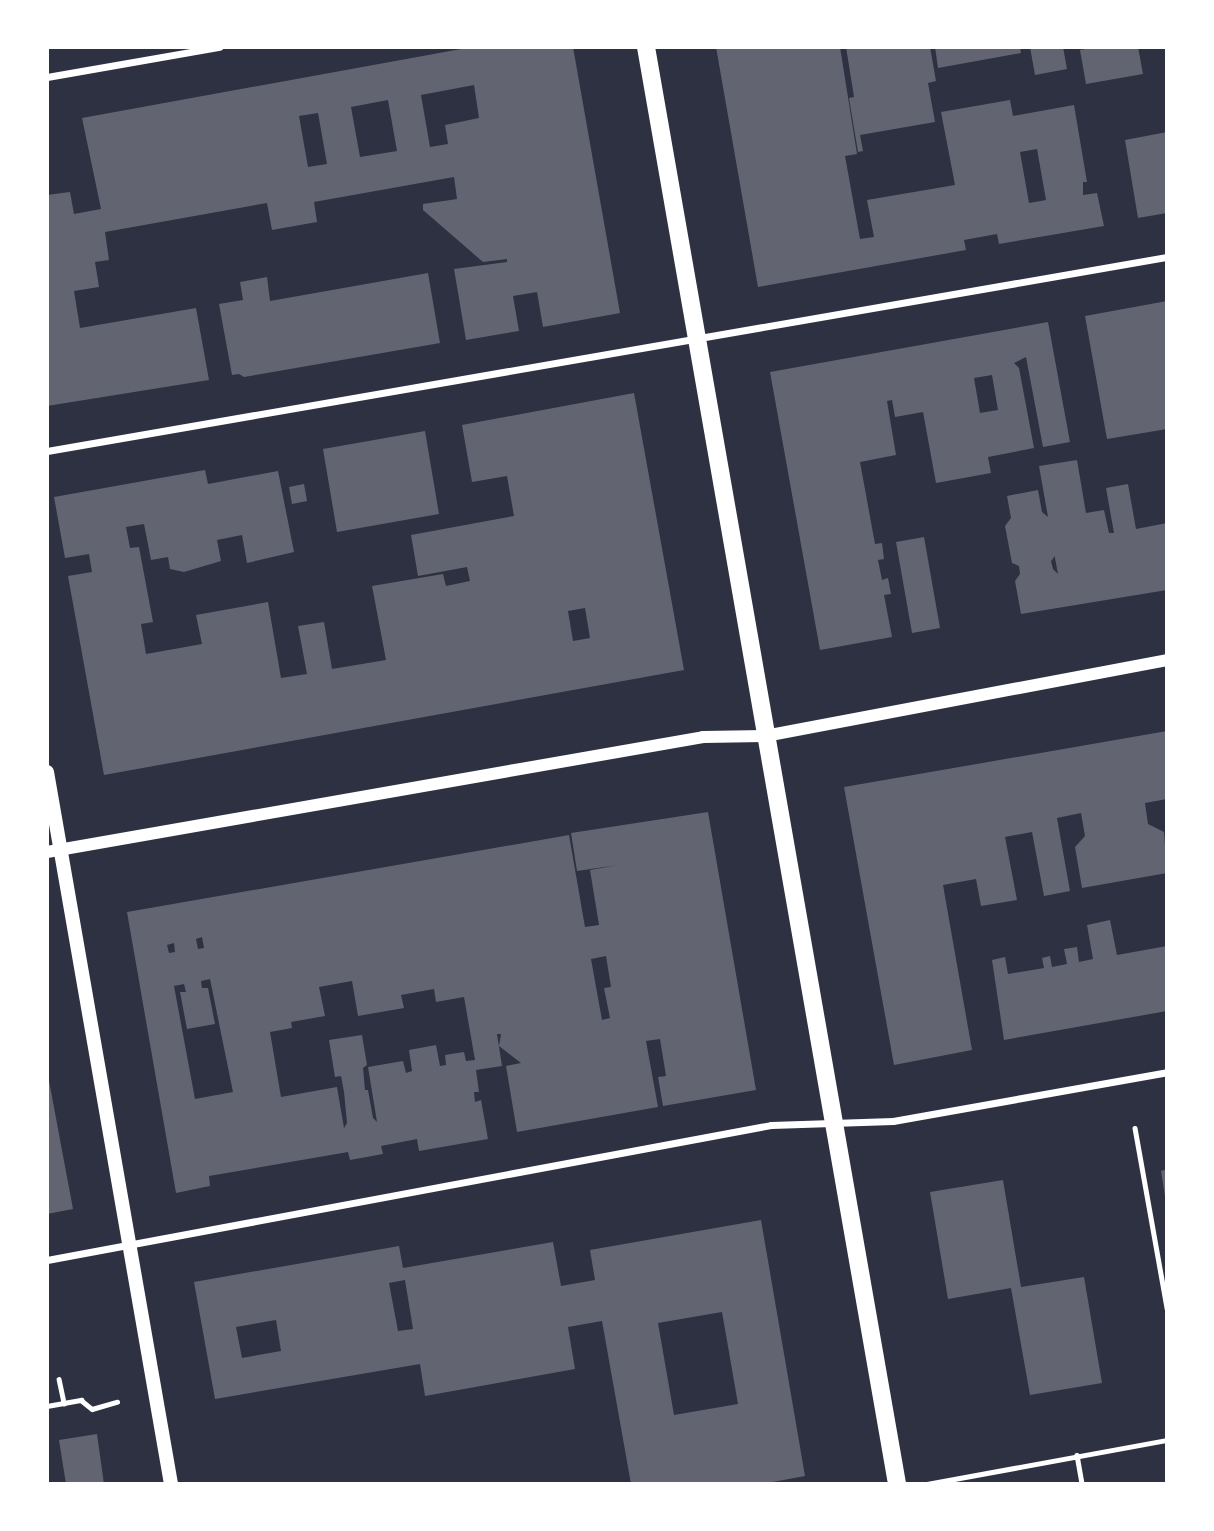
<!DOCTYPE html>
<html>
<head>
<meta charset="utf-8">
<style>
	body { margin:0 }
	#map { position:relative; width:1214px; height:1531px; overflow:hidden; background:#2d3142; font-family:"Asap Condensed",sans-serif }
	div>[style] { position:absolute }
	.building>* { inset:0; background:#626471 }
	.path>* { height:4.5px; margin:-2.25px; padding:0 2.25px; transform-origin:2.25px; border-radius:2.25px; background:#fff }
	.minor>* { height:7px; margin:-3.5px; padding:0 3.5px; transform-origin:3.5px; border-radius:3.5px; background:#fff }
	.tertiary>* { height:12px; margin:-6px; padding:0 6px; transform-origin:6px; border-radius:6px; background:#fff }
	.secondary>* { height:14px; margin:-7px; padding:0 7px; transform-origin:7px; border-radius:7px; background:#fff }
	.primary>* { height:18px; margin:-9px; padding:0 9px; transform-origin:9px; border-radius:9px; background:#fff }
	span { translate:-50% -50%; white-space:nowrap; text-align:center; line-height:1.15; -webkit-text-stroke:5px #fff; paint-order:stroke }
	.frame { position:absolute; inset:0; border:49px solid #fff; pointer-events:none }
</style>
</head>
<body>
<div id="map">
	<div class="building">
		<i style="clip-path:polygon(evenodd,472px 47px,573px 47px,620px 313px,543px 327px,537px 292px,513px 296px,519px 331px,466px 340px,454px 269px,507px 262px,507px 259px,483px 262px,423px 210px,423px 204px,457px 199px,454px 177px,314px 202px,317px 222px,272px 230px,267px 203px,105px 232px,109px 260px,95px 262px,99px 287px,74px 291px,80px 328px,196px 308px,209px 380px,47px 406px,47px 195px,70px 192px,74px 214px,101px 209px,82px 118px,472px 47px,474px 85px,479px 118px,445px 125px,448px 144px,430px 147px,421px 95px,474px 85px,472px 47px,388px 100px,397px 151px,360px 157px,351px 107px,388px 100px,472px 47px,318px 113px,327px 164px,308px 167px,299px 116px,318px 113px)"></i>
		<i style="clip-path:polygon(evenodd,716px 47px,840px 47px,857px 154px,845px 156px,860px 239px,874px 237px,867px 200px,955px 185px,941px 112px,1010px 100px,1013px 116px,1074px 105px,1087px 182px,1083px 182px,1083px 195px,1097px 193px,1104px 226px,999px 244px,997px 234px,964px 240px,966px 250px,758px 287px,716px 47px,1037px 149px,1046px 200px,1029px 203px,1020px 152px,1037px 149px)"></i>
		<i style="clip-path:polygon(846px 47px,930px 47px,936px 81px,928px 83px,935px 122px,860px 135px,863px 151px,858px 152px,849px 98px,854px 97px)"></i>
		<i style="clip-path:polygon(935px 47px,1020px 47px,1021px 53px,938px 68px)"></i>
		<i style="clip-path:polygon(1030px 47px,1063px 47px,1067px 69px,1035px 75px)"></i>
		<i style="clip-path:polygon(1097px 47px,1138px 47px,1143px 74px,1086px 84px,1080px 50px)"></i>
		<i style="clip-path:polygon(1167px 132px,1167px 213px,1138px 218px,1125px 140px)"></i>
		<i style="clip-path:polygon(428px 273px,440px 343px,244px 377px,239px 374px,232px 375px,219px 304px,243px 300px,240px 282px,267px 277px,270px 301px)"></i>
		<i style="clip-path:polygon(1167px 301px,1167px 429px,1107px 439px,1085px 316px)"></i>
		<i style="clip-path:polygon(evenodd,1048px 322px,1070px 442px,1043px 447px,1026px 357px,1014px 363px,1019px 368px,1034px 448px,988px 457px,991px 473px,936px 483px,923px 412px,895px 417px,892px 400px,887px 401px,896px 455px,860px 462px,875px 544px,882px 543px,884px 559px,878px 560px,882px 580px,888px 578px,891px 594px,884px 595px,892px 637px,820px 650px,770px 372px,1048px 322px,992px 375px,998px 410px,980px 413px,974px 378px,992px 375px)"></i>
		<i style="clip-path:polygon(evenodd,634px 393px,684px 670px,104px 775px,68px 576px,92px 572px,89px 554px,65px 558px,54px 497px,205px 470px,208px 484px,278px 471px,294px 552px,247px 563px,242px 535px,217px 540px,221px 561px,184px 572px,170px 569px,168px 557px,151px 560px,144px 524px,126px 527px,130px 548px,139px 547px,153px 622px,141px 624px,146px 654px,202px 644px,196px 615px,268px 602px,281px 678px,307px 674px,298px 626px,324px 622px,332px 669px,386px 660px,372px 586px,443px 574px,446px 586px,470px 581px,467px 567px,418px 576px,411px 535px,514px 516px,507px 476px,472px 482px,462px 425px,634px 393px,585px 608px,590px 638px,573px 641px,568px 611px,585px 608px)"></i>
		<i style="clip-path:polygon(425px 431px,439px 514px,337px 532px,323px 449px)"></i>
		<i style="clip-path:polygon(evenodd,1077px 460px,1086px 513px,1104px 510px,1109px 533px,1114px 533px,1106px 488px,1128px 484px,1136px 529px,1167px 523px,1167px 590px,1021px 614px,1015px 581px,1020px 574px,1019px 566px,1012px 563px,1005px 526px,1011px 518px,1007px 496px,1038px 490px,1042px 512px,1048px 517px,1039px 466px,1077px 460px,1055px 556px,1055px 558px,1058px 574px,1053px 569px,1051px 561px,1055px 556px)"></i>
		<i style="clip-path:polygon(304px 484px,307px 501px,292px 504px,289px 487px)"></i>
		<i style="clip-path:polygon(924px 537px,940px 628px,912px 633px,896px 542px)"></i>
		<i style="clip-path:polygon(1167px 731px,1167px 799px,1145px 803px,1148px 824px,1164px 832px,1167px 873px,1082px 888px,1075px 847px,1085px 836px,1081px 813px,1057px 818px,1070px 891px,1044px 896px,1032px 832px,1005px 837px,1017px 900px,981px 906px,976px 879px,943px 885px,972px 1050px,894px 1065px,844px 787px)"></i>
		<i style="clip-path:polygon(evenodd,708px 812px,756px 1090px,663px 1106px,658px 1077px,666px 1076px,660px 1039px,646px 1041px,658px 1107px,517px 1132px,506px 1066px,521px 1063px,499px 1046px,501px 1034px,497px 1034px,502px 1066px,476px 1070px,479px 1092px,474px 1092px,475px 1102px,481px 1100px,488px 1139px,419px 1151px,417px 1139px,381px 1146px,383px 1154px,350px 1160px,348px 1152px,209px 1176px,210px 1186px,176px 1193px,127px 912px,569px 835px,585px 927px,599px 925px,590px 870px,618px 865px,577px 871px,571px 833px,708px 812px,202px 937px,204px 948px,198px 949px,196px 939px,202px 937px,708px 812px,174px 943px,175px 952px,169px 953px,167px 945px,174px 943px,708px 812px,606px 956px,611px 987px,604px 988px,610px 1018px,602px 1020px,591px 959px,606px 956px,708px 812px,210px 979px,233px 1092px,195px 1099px,174px 986px,184px 984px,186px 992px,180px 992px,187px 1029px,215px 1024px,208px 988px,202px 988px,201px 981px,210px 979px,708px 812px,352px 981px,358px 1016px,404px 1008px,401px 995px,434px 989px,436px 1002px,464px 997px,475px 1060px,466px 1061px,464px 1052px,445px 1055px,446px 1065px,440px 1066px,436px 1045px,409px 1050px,412px 1071px,406px 1073px,403px 1061px,368px 1067px,377px 1122px,373px 1118px,368px 1090px,365px 1090px,363px 1068px,367px 1065px,362px 1035px,329px 1040px,335px 1077px,341px 1076px,344px 1092px,347px 1123px,344px 1128px,337px 1087px,281px 1097px,270px 1032px,292px 1028px,291px 1022px,325px 1016px,319px 987px,352px 981px)"></i>
		<i style="clip-path:polygon(1110px 920px,1117px 955px,1167px 946px,1167px 1011px,1004px 1040px,992px 960px,1005px 957px,1008px 974px,1044px 968px,1042px 958px,1050px 956px,1052px 967px,1067px 964px,1064px 949px,1077px 947px,1079px 962px,1093px 959px,1087px 925px)"></i>
		<i style="clip-path:polygon(47px 1070px,73px 1209px,47px 1214px)"></i>
		<i style="clip-path:polygon(1167px 1169px,1167px 1196px,1165px 1196px,1161px 1171px)"></i>
		<i style="clip-path:polygon(1003px 1180px,1021px 1287px,1084px 1277px,1102px 1383px,1030px 1395px,1011px 1288px,948px 1299px,930px 1192px)"></i>
		<i style="clip-path:polygon(evenodd,761px 1220px,805px 1476px,762px 1484px,631px 1484px,602px 1321px,568px 1327px,575px 1369px,425px 1396px,420px 1364px,215px 1399px,194px 1282px,399px 1246px,403px 1268px,553px 1242px,561px 1286px,595px 1280px,590px 1250px,761px 1220px,405px 1280px,413px 1329px,398px 1331px,389px 1283px,405px 1280px,761px 1220px,722px 1312px,738px 1404px,674px 1415px,658px 1323px,722px 1312px,761px 1220px,276px 1320px,281px 1351px,242px 1358px,236px 1327px,276px 1320px)"></i>
		<i style="clip-path:polygon(97px 1434px,104px 1484px,66px 1484px,59px 1440px)"></i>
	</div>
	<div class="path">
		<i style="left:1135px;top:1128px;width:183px;rotate:79.9deg"></i>
		<i style="left:59px;top:1379px;width:25px;rotate:78deg"></i>
		<i style="left:47px;top:1406px;width:35px;rotate:-10deg"></i>
		<i style="left:81px;top:1400px;width:14px;rotate:39deg"></i>
		<i style="left:92px;top:1409px;width:26px;rotate:-16deg"></i>
		<i style="left:1077px;top:1455px;width:29px;rotate:80deg"></i>
		<i style="left:927px;top:1484px;width:244px;rotate:-10.4deg"></i>
	</div>
	<div class="minor">
		<i style="left:47px;top:77px;width:175px;rotate:-9.9deg"></i>
		<i style="left:47px;top:451px;width:1137px;rotate:-9.83deg"></i>
		<i style="left:47px;top:1260px;width:736px;rotate:-10.56deg"></i>
		<i style="left:771px;top:1125px;width:122px;rotate:-1.9deg"></i>
		<i style="left:893px;top:1121px;width:278px;rotate:-10.1deg"></i>
	</div>
	<div class="tertiary">
		<i style="left:47px;top:852px;width:666px;rotate:-9.94deg"></i>
		<i style="left:703px;top:737px;width:62px;rotate:-0.9deg"></i>
		<i style="left:765px;top:736px;width:409px;rotate:-10.7deg"></i>
	</div>
	<div class="secondary">
		<i style="left:47px;top:772px;width:723px;rotate:80.12deg"></i>
	</div>
	<div class="primary">
		<i style="left:646px;top:47px;width:1459px;rotate:80.09deg"></i>
	</div>
	<div class="frame"></div>
</div>
</body>
</html>
